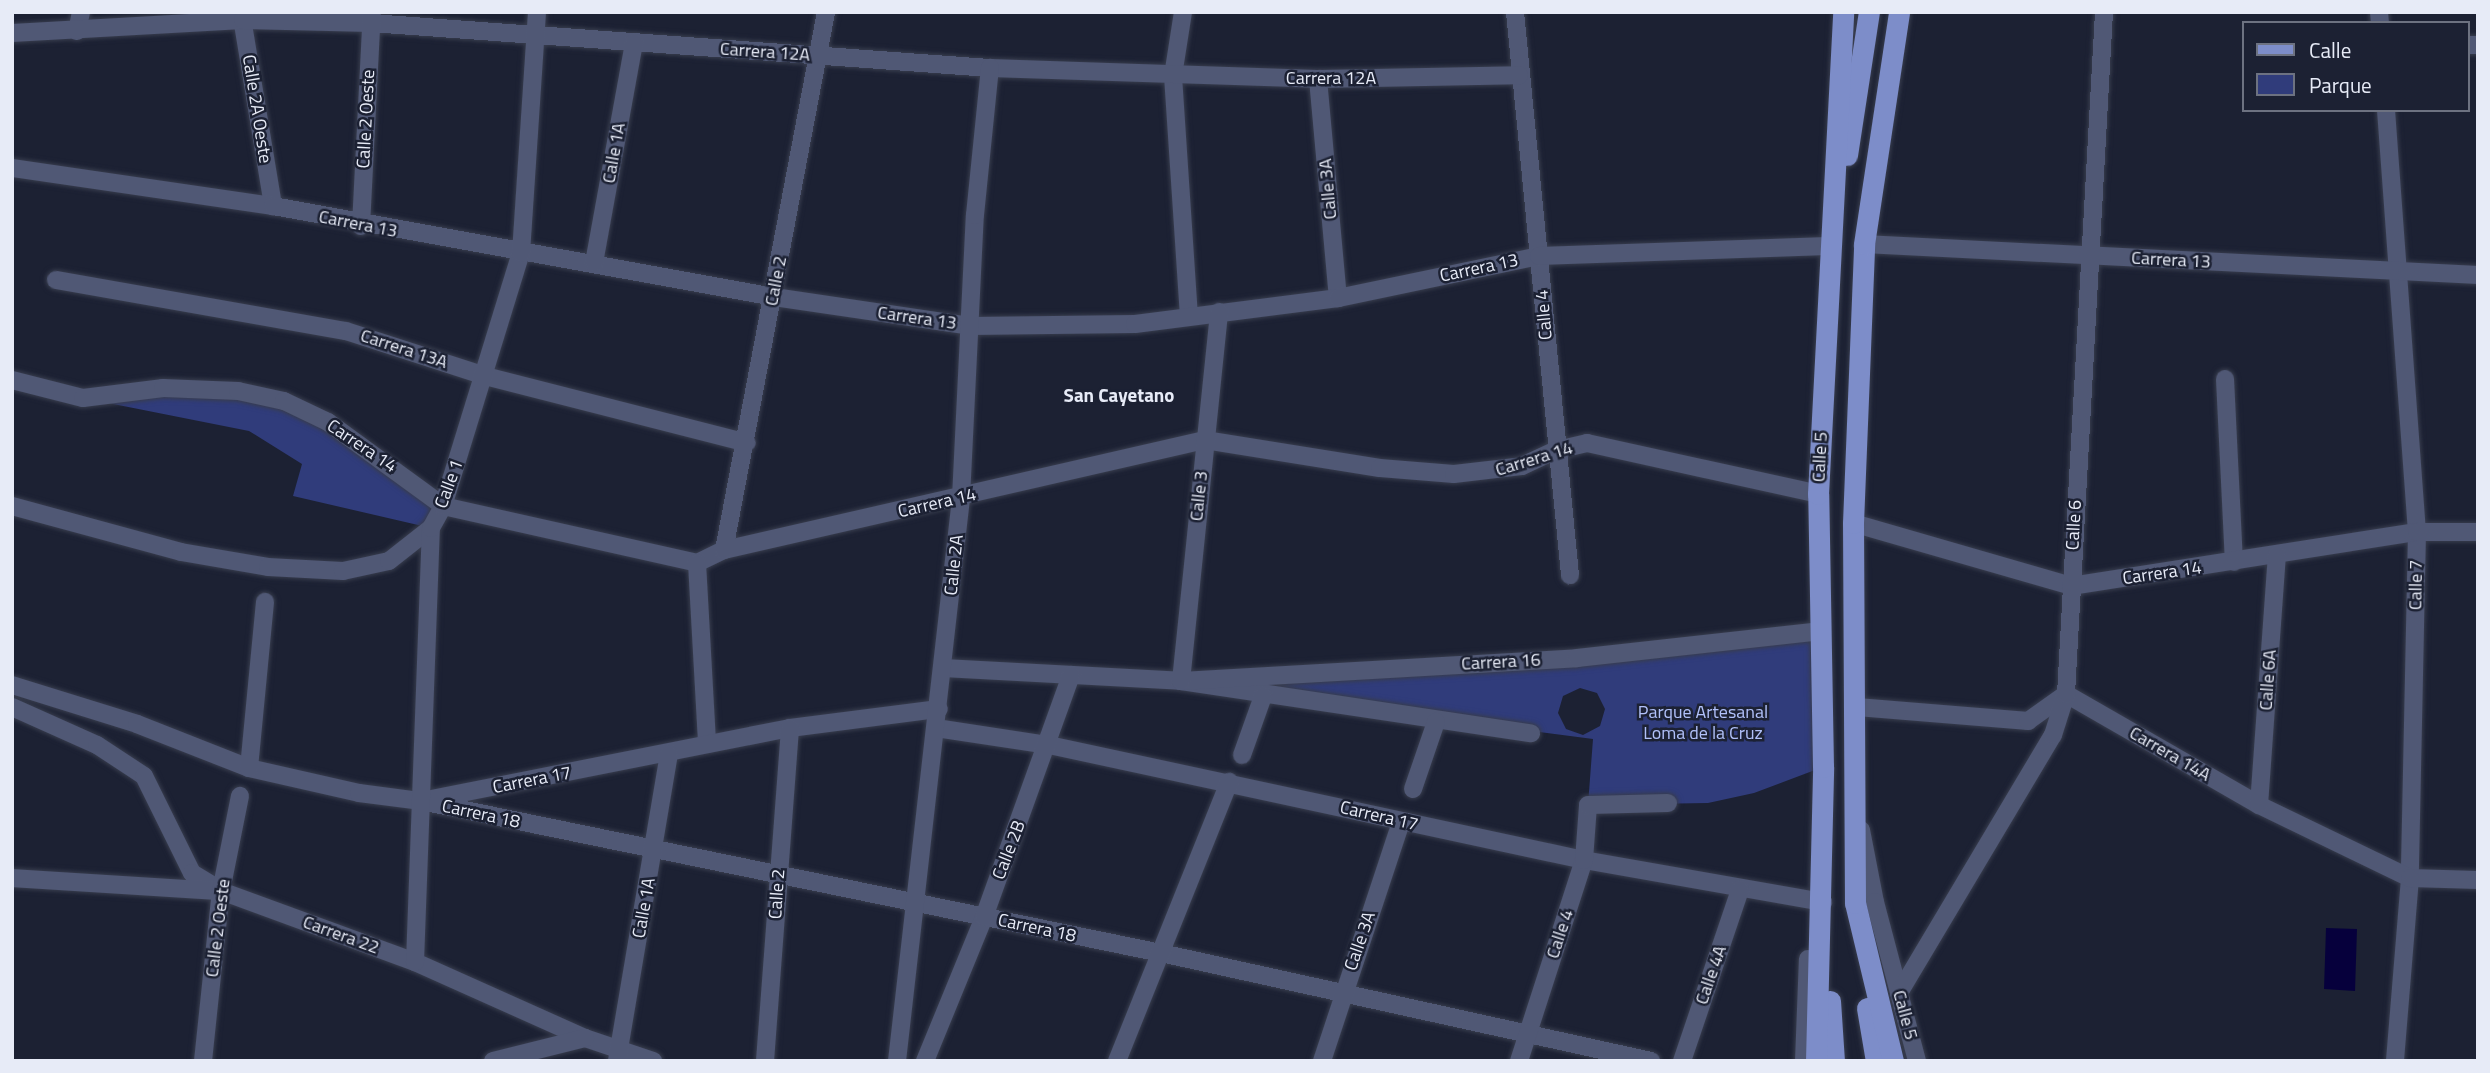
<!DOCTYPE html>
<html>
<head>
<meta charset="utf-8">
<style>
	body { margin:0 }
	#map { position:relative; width:2490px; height:1073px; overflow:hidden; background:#1c2133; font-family:"Titillium Web",sans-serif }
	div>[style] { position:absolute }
	.green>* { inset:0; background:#303c7b }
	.water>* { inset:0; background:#06003c }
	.roads { filter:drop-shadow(0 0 2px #383d4e) drop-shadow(0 0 2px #383d4e) }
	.street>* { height:18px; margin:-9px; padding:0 9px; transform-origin:9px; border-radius:9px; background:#505875 }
	.primary>* { height:21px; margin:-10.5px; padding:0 10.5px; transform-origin:10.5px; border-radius:10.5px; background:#7d8dc9 }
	span { translate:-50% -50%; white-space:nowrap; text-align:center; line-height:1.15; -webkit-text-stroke:5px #1c2133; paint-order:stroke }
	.street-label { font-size:18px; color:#e7ebf7 }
	.park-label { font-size:18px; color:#b1c1fa }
	.neighbourhood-label { font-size:19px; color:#e7ebf7; font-weight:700 }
	.frame { position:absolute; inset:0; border:14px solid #e7ebf7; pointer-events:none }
	.legend { position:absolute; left:2242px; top:21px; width:228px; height:91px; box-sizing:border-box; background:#1c2133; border:2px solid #6d7281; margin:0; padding:9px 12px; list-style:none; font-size:21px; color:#e7ebf7 }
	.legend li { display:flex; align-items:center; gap:14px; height:35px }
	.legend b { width:35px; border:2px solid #6d7281 }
</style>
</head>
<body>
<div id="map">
	<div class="green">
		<i style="clip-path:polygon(163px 388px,284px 401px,443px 506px,431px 528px,293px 496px,302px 464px,249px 431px,83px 398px)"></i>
		<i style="clip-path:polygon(evenodd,1820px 631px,1823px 767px,1754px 793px,1708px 803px,1588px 805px,1593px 739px,1263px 696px,1256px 675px,1820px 631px,1580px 688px,1597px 693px,1605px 709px,1600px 726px,1583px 735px,1566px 729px,1558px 713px,1563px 696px,1580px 688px)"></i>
	</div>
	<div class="water">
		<i style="clip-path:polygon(2326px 928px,2357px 929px,2355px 991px,2324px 989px)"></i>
	</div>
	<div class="roads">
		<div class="street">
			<i style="left:241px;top:12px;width:197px;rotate:80.6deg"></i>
			<i style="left:1183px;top:12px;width:65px;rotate:98.9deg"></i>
			<i style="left:1173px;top:76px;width:240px;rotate:86.2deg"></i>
			<i style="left:1515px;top:12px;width:566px;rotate:84.42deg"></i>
			<i style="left:2379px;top:12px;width:11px;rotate:85deg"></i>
			<i style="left:77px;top:31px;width:19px;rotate:-78deg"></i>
			<i style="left:12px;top:33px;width:231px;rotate:-3.2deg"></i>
			<i style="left:243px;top:20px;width:128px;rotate:1.3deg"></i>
			<i style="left:371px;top:23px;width:621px;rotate:4.16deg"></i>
			<i style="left:990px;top:68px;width:328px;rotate:1.9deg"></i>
			<i style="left:1318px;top:79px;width:201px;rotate:-1.1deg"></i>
			<i style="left:2467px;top:45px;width:11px"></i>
			<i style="left:1318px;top:79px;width:220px;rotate:84.8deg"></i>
			<i style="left:2386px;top:110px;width:423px;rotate:85.8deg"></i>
			<i style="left:2417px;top:532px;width:346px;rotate:91.2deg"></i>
			<i style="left:2410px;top:878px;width:184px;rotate:94.7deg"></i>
			<i style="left:12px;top:168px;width:264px;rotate:8.3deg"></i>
			<i style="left:273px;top:206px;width:509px;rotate:10.29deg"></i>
			<i style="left:774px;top:297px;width:198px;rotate:8.4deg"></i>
			<i style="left:970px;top:326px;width:165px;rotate:-0.7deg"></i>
			<i style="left:1135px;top:324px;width:205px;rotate:-7.3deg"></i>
			<i style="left:1338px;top:298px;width:205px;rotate:-11.8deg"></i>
			<i style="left:1539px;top:256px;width:289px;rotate:-2deg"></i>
			<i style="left:361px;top:226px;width:214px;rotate:-87.1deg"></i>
			<i style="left:1864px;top:244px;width:615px;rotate:2.89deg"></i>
			<i style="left:594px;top:263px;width:224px;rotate:-79.7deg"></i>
			<i style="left:56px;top:280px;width:294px;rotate:10deg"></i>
			<i style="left:346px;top:331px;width:146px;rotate:17.9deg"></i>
			<i style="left:485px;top:376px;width:270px;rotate:14.3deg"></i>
			<i style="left:2225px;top:379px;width:183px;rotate:87.2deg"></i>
			<i style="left:12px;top:380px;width:73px;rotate:14.2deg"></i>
			<i style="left:83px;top:398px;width:81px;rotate:-7.1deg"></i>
			<i style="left:163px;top:388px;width:75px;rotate:2.3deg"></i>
			<i style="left:238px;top:391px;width:47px;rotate:12.3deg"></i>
			<i style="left:284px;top:401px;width:49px;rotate:25.5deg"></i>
			<i style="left:328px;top:422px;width:142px;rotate:36.1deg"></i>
			<i style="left:443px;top:506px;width:260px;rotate:12.6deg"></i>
			<i style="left:697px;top:563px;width:30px;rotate:-26deg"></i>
			<i style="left:724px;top:550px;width:493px;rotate:-12.9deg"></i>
			<i style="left:1205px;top:440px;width:177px;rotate:9.1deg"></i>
			<i style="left:1380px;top:468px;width:74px;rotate:4.6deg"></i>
			<i style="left:1454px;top:474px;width:68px;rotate:-6.7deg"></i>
			<i style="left:1522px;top:466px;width:38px;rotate:-25deg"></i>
			<i style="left:1557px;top:450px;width:31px;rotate:-13deg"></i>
			<i style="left:1587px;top:443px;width:237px;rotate:12.4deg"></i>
			<i style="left:12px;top:506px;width:175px;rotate:15.2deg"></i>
			<i style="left:181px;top:552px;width:88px;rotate:9.8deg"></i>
			<i style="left:268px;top:567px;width:75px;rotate:3.1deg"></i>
			<i style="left:343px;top:571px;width:47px;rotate:-12.3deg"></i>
			<i style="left:389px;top:561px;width:53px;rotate:-38.2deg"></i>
			<i style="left:1853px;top:523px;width:227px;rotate:16.1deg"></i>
			<i style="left:2071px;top:586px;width:350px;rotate:-8.9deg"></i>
			<i style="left:2417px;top:532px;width:61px"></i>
			<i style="left:724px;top:550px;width:548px;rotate:-79.26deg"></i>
			<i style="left:697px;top:563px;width:181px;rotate:86.8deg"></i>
			<i style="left:943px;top:668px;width:238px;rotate:3.1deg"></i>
			<i style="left:1181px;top:681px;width:354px;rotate:8.5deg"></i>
			<i style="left:1181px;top:681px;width:397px;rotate:-3.3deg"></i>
			<i style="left:1577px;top:658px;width:244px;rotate:-6.3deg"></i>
			<i style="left:1181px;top:681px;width:371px;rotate:-84.1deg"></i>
			<i style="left:12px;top:685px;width:131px;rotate:17.3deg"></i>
			<i style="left:137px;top:724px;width:120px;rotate:21.4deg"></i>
			<i style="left:249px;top:768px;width:113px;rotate:12.8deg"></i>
			<i style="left:359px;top:793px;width:63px;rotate:7.4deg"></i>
			<i style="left:421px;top:801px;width:376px;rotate:-11.2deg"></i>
			<i style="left:790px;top:728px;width:150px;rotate:-7.3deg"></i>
			<i style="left:2066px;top:694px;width:223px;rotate:29.9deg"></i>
			<i style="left:2259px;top:805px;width:168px;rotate:25.8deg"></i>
			<i style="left:2410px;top:878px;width:68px;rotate:1.7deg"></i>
			<i style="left:12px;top:707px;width:93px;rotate:24.1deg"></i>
			<i style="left:97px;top:745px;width:56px;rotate:33.4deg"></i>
			<i style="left:144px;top:776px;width:108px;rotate:63.7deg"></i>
			<i style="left:192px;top:873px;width:29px;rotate:31deg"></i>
			<i style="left:1857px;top:707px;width:172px;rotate:4.7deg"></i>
			<i style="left:2028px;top:721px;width:47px;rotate:-35.4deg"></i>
			<i style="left:936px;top:728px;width:114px;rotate:8.6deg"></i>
			<i style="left:1049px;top:745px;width:547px;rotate:12.13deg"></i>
			<i style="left:1584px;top:860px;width:243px;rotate:10deg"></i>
			<i style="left:1823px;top:902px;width:8px;rotate:120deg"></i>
			<i style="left:1242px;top:755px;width:63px;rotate:-70.4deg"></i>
			<i style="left:249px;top:768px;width:167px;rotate:-84.5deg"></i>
			<i style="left:1413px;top:789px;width:71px;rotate:-71.1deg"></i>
			<i style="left:421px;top:801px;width:755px;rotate:11.61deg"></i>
			<i style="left:1161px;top:953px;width:502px;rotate:12.43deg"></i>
			<i style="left:2259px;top:805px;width:251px;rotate:-85.9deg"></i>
			<i style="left:1861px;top:830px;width:73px;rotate:79deg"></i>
			<i style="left:1875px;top:902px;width:164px;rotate:75.2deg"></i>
			<i style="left:12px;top:878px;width:209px;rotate:3.6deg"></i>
			<i style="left:221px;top:891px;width:207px;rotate:20.1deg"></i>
			<i style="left:415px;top:962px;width:186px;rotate:24.1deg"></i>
			<i style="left:585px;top:1038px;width:72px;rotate:18.7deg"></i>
			<i style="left:415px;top:962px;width:434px;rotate:-87.9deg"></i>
			<i style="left:431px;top:528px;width:25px;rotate:-61deg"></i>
			<i style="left:443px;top:506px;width:265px;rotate:-72.9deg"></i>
			<i style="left:521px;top:253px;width:242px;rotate:-86.2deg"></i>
			<i style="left:1899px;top:993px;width:300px;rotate:-59.2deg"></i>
			<i style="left:2053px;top:735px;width:43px;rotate:-72.4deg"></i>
			<i style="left:2066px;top:694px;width:683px;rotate:-86.81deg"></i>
			<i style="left:203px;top:1061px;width:171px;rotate:-84deg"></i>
			<i style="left:221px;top:891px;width:97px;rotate:-78.7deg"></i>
			<i style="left:493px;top:1061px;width:95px;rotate:-14deg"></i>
			<i style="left:617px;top:1061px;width:311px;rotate:-80.4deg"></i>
			<i style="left:765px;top:1061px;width:334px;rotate:-85.7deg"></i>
			<i style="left:897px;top:1061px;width:567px;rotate:-83.51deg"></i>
			<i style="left:961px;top:498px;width:283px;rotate:-87.2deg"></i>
			<i style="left:975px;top:215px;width:148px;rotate:-84.2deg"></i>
			<i style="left:925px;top:1061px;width:156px;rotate:-67.7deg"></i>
			<i style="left:984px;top:917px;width:257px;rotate:-70.2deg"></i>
			<i style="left:1117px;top:1061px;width:301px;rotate:-68.1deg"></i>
			<i style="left:1322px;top:1061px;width:252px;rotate:-71.7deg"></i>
			<i style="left:1519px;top:1061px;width:211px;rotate:-72.1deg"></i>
			<i style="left:1584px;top:860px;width:55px;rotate:-85.8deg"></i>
			<i style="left:1588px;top:805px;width:80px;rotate:-1.4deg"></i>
			<i style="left:1682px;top:1061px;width:181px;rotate:-71.3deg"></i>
			<i style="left:1804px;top:1061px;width:102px;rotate:-87.8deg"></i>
		</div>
		<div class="primary">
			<i style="left:1847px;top:155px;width:145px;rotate:-81.3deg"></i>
			<i style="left:1830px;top:1001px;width:60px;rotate:86.2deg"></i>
			<i style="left:1867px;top:1008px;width:54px;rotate:80.4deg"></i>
			<i style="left:1816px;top:1061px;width:294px;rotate:-88.6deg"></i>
			<i style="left:1823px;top:767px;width:273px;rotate:-91deg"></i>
			<i style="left:1818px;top:494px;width:483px;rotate:-87deg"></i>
			<i style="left:1893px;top:1061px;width:163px;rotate:-103.5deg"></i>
			<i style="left:1855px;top:903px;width:380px;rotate:-90.3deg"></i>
			<i style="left:1853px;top:523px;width:279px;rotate:-87.7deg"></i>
			<i style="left:1864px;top:244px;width:235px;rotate:-81.4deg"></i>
		</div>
	</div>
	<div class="street-label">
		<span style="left:765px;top:52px;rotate:4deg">Carrera 12A</span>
		<span style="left:1331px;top:78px">Carrera 12A</span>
		<span style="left:257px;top:109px;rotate:81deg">Calle 2A Oeste</span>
		<span style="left:366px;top:119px;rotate:-87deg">Calle 2 Oeste</span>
		<span style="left:614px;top:153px;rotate:-80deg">Calle 1A</span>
		<span style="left:1328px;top:189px;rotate:-95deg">Calle 3A</span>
		<span style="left:358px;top:224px;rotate:11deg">Carrera 13</span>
		<span style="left:2171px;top:260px;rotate:3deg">Carrera 13</span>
		<span style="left:1479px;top:268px;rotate:-12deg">Carrera 13</span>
		<span style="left:776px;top:281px;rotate:-79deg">Calle 2</span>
		<span style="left:1544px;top:315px;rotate:-95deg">Calle 4</span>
		<span style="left:917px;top:318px;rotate:8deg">Carrera 13</span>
		<span style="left:404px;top:349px;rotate:18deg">Carrera 13A</span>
		<span style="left:362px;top:446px;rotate:34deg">Carrera 14</span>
		<span style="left:1820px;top:457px;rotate:-87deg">Calle 5</span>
		<span style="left:1534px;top:459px;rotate:-17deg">Carrera 14</span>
		<span style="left:449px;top:484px;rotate:-70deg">Calle 1</span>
		<span style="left:1199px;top:496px;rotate:-84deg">Calle 3</span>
		<span style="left:937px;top:503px;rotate:-13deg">Carrera 14</span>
		<span style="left:2074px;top:525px;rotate:-87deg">Calle 6</span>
		<span style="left:954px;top:565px;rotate:-84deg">Calle 2A</span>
		<span style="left:2162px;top:573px;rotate:-8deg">Carrera 14</span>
		<span style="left:2416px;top:585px;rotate:-89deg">Calle 7</span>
		<span style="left:1501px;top:662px;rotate:-3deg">Carrera 16</span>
		<span style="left:2268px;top:680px;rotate:-86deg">Calle 6A</span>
		<span style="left:2170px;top:754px;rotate:30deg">Carrera 14A</span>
		<span style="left:532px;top:780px;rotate:-11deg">Carrera 17</span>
		<span style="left:481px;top:814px;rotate:12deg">Carrera 18</span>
		<span style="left:1379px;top:816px;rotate:13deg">Carrera 17</span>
		<span style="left:1009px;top:850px;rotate:-69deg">Calle 2B</span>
		<span style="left:777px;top:894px;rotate:-86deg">Calle 2</span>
		<span style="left:644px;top:908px;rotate:-80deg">Calle 1A</span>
		<span style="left:218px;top:928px;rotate:-83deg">Calle 2 Oeste</span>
		<span style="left:1037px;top:928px;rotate:12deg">Carrera 18</span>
		<span style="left:1560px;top:934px;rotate:-72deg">Calle 4</span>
		<span style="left:341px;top:935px;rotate:20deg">Carrera 22</span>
		<span style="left:1360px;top:941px;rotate:-71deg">Calle 3A</span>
		<span style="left:1711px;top:975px;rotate:-71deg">Calle 4A</span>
		<span style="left:1905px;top:1015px;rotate:75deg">Calle 5</span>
	</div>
	<div class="park-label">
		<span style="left:1703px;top:723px">Parque Artesanal<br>Loma de la Cruz</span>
	</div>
	<div class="neighbourhood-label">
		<span style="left:1119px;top:395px">San Cayetano</span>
	</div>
	<div class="frame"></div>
	<ul class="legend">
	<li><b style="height:9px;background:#7d8dc9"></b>Calle</li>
	<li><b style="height:19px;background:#303c7b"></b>Parque</li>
	</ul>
</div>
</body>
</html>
